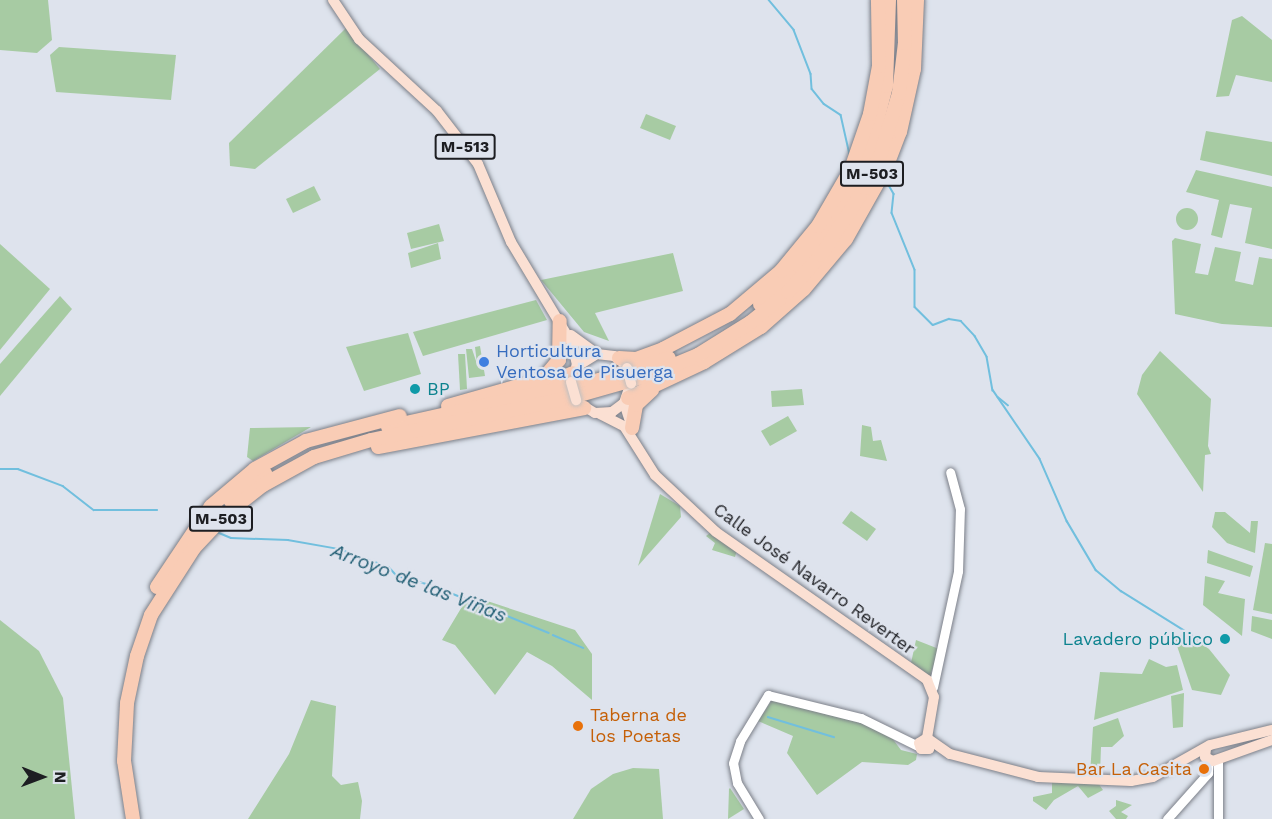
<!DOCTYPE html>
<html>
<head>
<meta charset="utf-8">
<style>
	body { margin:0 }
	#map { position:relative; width:1272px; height:819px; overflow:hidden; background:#dee3ed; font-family:"Work Sans",sans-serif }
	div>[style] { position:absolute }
	.green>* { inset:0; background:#a7cba3 }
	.round { border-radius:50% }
	.stream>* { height:1.5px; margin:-0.75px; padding:0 0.75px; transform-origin:0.75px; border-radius:0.75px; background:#71bfde }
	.roads { filter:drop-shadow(0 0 2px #7c8089) drop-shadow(0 0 2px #7c8089) }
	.minor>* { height:9px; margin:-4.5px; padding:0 4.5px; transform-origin:4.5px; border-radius:4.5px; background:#fff }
	.major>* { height:10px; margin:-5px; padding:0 5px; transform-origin:5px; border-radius:5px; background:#fbe0d3 }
	.highway>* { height:14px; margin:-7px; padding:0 7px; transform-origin:7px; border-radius:7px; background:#f9ccb5 }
	.bridges { filter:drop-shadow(0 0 2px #c0c0c1) drop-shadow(0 0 2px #c0c0c1) }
	.major-bridge>* { height:10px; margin:-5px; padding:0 5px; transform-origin:5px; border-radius:5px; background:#fbe0d3 }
	.dots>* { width:16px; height:16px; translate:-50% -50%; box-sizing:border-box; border:3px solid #dee3ed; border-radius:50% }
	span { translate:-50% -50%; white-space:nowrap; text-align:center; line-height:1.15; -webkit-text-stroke:4.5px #dee3ed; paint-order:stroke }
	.shield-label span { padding:2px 4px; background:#dee3ed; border:2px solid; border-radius:4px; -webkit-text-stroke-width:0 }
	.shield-label { font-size:16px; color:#1d1e22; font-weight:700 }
	.shop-label { font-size:18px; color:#366cbe }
	.left { translate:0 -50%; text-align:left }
	.culture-label { font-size:18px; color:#0d838f }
	.right { translate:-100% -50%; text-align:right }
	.street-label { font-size:18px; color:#1d1e22 }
	.food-label { font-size:18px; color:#c56008 }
	.water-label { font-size:20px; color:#1e5c72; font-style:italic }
	.north { position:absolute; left:12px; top:747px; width:60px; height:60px; -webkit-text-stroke:4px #dee3ed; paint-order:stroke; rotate:91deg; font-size:16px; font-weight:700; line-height:24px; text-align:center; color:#1d1e22 }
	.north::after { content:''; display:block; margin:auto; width:21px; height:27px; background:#1d1e22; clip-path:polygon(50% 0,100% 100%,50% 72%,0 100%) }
</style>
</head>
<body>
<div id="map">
	<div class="green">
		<i style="clip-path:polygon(0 0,48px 0,52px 40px,37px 53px,0 50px)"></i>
		<i style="clip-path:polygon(1242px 16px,1272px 40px,1272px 82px,1236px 75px,1229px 96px,1216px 97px,1232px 20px)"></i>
		<i style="clip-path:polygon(346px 28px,380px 69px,255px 169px,230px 166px,229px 143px)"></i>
		<i style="clip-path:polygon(59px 47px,176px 55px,171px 100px,56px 92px,50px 55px)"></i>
		<i style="clip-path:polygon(646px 114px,676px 126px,670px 140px,640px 128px)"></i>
		<i style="clip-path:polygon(1206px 131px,1272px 142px,1272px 176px,1200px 160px)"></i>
		<i style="clip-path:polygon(1196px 170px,1272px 187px,1272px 249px,1245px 243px,1252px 208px,1230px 204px,1222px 238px,1211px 235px,1219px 200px,1186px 192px)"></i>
		<i style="clip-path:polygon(314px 186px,321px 200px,293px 213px,286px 199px)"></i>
		<i class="round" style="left:1176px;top:208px;width:22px;height:22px"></i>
		<i style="clip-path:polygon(439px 224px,444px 241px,411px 249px,407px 233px)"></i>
		<i style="clip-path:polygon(1175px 238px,1201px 244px,1195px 273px,1208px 275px,1215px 247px,1241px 252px,1235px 281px,1253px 285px,1259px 257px,1272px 259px,1272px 327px,1222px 324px,1175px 314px,1172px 241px)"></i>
		<i style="clip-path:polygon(438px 243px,441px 259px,411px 268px,408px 253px)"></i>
		<i style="clip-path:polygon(0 244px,50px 289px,0 350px)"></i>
		<i style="clip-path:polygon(673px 253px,683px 291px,595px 313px,609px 341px,584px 332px,541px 280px)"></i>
		<i style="clip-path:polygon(60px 296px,72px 309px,0 396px,0 364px)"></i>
		<i style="clip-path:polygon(536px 300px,547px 320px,423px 356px,413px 332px)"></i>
		<i style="clip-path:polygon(408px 333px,421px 374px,364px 391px,346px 347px)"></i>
		<i style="clip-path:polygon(480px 346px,485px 376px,469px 378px,466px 349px,472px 349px,477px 364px,475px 347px)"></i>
		<i style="clip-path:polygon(1160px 351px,1211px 399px,1208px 446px,1211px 454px,1205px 455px,1203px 492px,1137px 394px,1142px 375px)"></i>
		<i style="clip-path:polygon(458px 354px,465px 354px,467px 389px,460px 390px)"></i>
		<i style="clip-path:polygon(802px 389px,804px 405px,772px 407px,771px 391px)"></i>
		<i style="clip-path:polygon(788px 416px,797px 431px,770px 446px,761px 431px)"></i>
		<i style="clip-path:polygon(862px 425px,871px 427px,873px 441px,881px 440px,887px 461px,860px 456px)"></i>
		<i style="clip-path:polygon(311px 427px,253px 461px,247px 457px,250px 428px)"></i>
		<i style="clip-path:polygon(660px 494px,680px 506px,681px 517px,638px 566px)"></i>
		<i style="clip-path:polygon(851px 511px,876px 529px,867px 541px,842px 523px)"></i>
		<i style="clip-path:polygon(1215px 512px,1225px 512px,1250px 533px,1251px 521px,1258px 521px,1255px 553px,1227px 543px,1212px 527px)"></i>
		<i style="clip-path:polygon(710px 533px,737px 550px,735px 557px,712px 550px,715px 543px,706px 536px)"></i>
		<i style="clip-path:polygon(1265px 543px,1272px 544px,1272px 614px,1253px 610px)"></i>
		<i style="clip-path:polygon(1208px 550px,1253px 566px,1250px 577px,1207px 563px)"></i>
		<i style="clip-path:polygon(1205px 576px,1225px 581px,1218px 593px,1245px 599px,1242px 636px,1203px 605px)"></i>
		<i style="clip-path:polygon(469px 595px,575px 630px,592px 654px,592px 700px,552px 666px,527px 652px,495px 695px,455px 645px,442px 640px)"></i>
		<i style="clip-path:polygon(1252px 616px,1272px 620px,1272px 639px,1251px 631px)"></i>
		<i style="clip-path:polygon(0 620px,39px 651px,63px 698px,75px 819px,0 819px)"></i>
		<i style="clip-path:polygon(1185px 632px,1209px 649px,1230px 675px,1221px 695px,1192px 690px,1175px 640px)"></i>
		<i style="clip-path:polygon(916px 640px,939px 649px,930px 676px,911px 663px)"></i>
		<i style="clip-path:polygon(1149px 659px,1166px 667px,1177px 665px,1183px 690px,1094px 720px,1100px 672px,1142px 674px)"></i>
		<i style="clip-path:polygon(1184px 693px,1183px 727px,1173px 728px,1171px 696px)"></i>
		<i style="clip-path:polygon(311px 700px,336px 706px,332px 776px,341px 785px,358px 782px,362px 801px,360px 819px,248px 819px,289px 754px)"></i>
		<i style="clip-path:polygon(772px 700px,864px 724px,892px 738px,901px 750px,917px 754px,916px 760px,908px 765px,862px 762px,817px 795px,787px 753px,793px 736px,758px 721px)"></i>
		<i style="clip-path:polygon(1118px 718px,1124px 736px,1112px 747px,1101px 747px,1100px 775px,1090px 775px,1093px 727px)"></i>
		<i style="clip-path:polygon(633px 768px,659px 769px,663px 819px,573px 819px,591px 789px,613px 774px)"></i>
		<i style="clip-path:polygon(1052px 780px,1098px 783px,1103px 790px,1088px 798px,1078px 786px,1054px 800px,1046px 810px,1033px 801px,1033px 797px,1052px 793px)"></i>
		<i style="clip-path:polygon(730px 788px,744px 809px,728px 819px,729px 789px)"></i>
		<i style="clip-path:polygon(1116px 800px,1132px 805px,1121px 812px,1128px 816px,1126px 819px,1116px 819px,1109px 811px,1116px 806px)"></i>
	</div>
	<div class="stream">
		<i style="left:769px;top:0;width:39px;rotate:50deg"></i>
		<i style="left:794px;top:30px;width:47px;rotate:68.9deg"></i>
		<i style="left:811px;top:74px;width:15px;rotate:86deg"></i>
		<i style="left:812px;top:89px;width:19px;rotate:51deg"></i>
		<i style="left:824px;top:104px;width:20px;rotate:33deg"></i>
		<i style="left:841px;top:115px;width:41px;rotate:77.3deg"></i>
		<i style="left:886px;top:180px;width:16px;rotate:60deg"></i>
		<i style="left:894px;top:194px;width:19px;rotate:96deg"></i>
		<i style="left:892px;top:213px;width:61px;rotate:68deg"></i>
		<i style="left:915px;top:270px;width:37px;rotate:90deg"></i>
		<i style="left:915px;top:307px;width:25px;rotate:45deg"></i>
		<i style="left:933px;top:325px;width:17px;rotate:-21deg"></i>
		<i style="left:949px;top:319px;width:12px;rotate:9deg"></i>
		<i style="left:961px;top:321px;width:21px;rotate:47deg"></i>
		<i style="left:975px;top:336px;width:24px;rotate:60deg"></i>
		<i style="left:987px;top:357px;width:34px;rotate:80deg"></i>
		<i style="left:993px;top:390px;width:83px;rotate:55.7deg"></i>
		<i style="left:1040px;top:459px;width:68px;rotate:66.5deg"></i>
		<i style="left:1067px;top:521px;width:57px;rotate:59.4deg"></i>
		<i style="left:1096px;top:570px;width:33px;rotate:40deg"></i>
		<i style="left:1121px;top:591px;width:100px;rotate:31.9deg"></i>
		<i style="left:998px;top:397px;width:13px;rotate:39deg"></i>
		<i style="left:0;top:469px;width:18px"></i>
		<i style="left:18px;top:469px;width:48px;rotate:20.7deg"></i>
		<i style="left:63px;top:486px;width:39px;rotate:38deg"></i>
		<i style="left:94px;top:510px;width:63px"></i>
		<i style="left:217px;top:532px;width:15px;rotate:23deg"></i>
		<i style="left:231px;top:538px;width:57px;rotate:2deg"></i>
		<i style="left:288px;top:540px;width:52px;rotate:10deg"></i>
		<i style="left:339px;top:549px;width:53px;rotate:19.8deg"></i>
		<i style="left:389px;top:567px;width:12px;rotate:48deg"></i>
		<i style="left:397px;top:576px;width:35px;rotate:15deg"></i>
		<i style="left:431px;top:585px;width:127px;rotate:22.1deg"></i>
		<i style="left:553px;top:635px;width:33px;rotate:23deg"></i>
		<i style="left:768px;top:717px;width:69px;rotate:16.9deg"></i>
	</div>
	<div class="roads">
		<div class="minor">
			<i style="left:933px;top:687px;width:119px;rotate:-77.8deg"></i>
			<i style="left:958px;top:571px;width:62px;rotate:-88.2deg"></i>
			<i style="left:960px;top:509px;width:38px;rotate:-105deg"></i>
			<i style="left:1218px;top:759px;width:60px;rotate:90deg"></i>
			<i style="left:759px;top:819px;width:42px;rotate:-121.4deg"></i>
			<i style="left:737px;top:783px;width:20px;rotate:-101deg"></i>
			<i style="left:733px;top:763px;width:23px;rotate:-72deg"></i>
			<i style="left:740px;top:741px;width:54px;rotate:-58.7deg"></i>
			<i style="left:768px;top:695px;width:96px;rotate:13.9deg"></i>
			<i style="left:861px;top:718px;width:66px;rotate:26.2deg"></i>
			<i style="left:1167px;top:819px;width:62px;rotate:-48.3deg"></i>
			<i style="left:1208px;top:773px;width:13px;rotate:-86deg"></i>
		</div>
		<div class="major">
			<i style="left:333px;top:0;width:47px;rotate:56.3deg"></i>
			<i style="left:359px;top:39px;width:106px;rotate:42.7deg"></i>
			<i style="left:437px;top:111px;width:67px;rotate:52.3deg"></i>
			<i style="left:478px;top:164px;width:85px;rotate:67.1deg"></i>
			<i style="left:511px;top:242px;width:120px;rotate:59deg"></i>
			<i style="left:573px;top:345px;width:21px;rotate:79deg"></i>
			<i style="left:571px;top:335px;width:32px;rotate:36deg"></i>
			<i style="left:576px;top:367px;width:25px;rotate:-32deg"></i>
			<i style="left:597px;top:354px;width:17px;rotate:7deg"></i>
			<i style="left:614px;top:356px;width:10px;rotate:37deg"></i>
			<i style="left:624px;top:403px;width:26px;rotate:72deg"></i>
			<i style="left:580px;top:404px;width:17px;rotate:31deg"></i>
			<i style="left:595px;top:413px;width:17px;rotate:-3deg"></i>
			<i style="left:612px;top:412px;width:15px;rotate:-37deg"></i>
			<i style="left:624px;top:403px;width:21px;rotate:-71deg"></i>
			<i style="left:600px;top:414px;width:27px;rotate:27deg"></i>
			<i style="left:624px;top:426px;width:58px;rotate:57.7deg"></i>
			<i style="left:655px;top:475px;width:83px;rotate:43.1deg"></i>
			<i style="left:716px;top:532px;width:258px;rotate:35deg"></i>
			<i style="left:927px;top:680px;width:18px;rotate:68deg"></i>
			<i style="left:934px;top:697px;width:42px;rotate:99.7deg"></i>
			<i style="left:927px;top:738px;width:28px;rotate:35deg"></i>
			<i style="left:950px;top:754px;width:91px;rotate:14.6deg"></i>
			<i style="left:1038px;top:777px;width:93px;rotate:2.5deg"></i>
			<i style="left:1131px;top:781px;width:22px;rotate:-10deg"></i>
			<i style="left:1153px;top:777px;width:65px;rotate:-29.3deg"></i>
			<i style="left:1210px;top:745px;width:64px;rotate:-13.6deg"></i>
			<i style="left:927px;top:738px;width:9px;rotate:148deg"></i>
			<i style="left:919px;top:743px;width:6px;rotate:72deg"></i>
			<i style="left:921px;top:749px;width:8px"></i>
			<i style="left:929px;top:749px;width:7px;rotate:-74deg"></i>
			<i style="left:1206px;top:749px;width:8px;rotate:97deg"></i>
			<i style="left:1205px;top:757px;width:9px;rotate:27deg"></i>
			<i style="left:1213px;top:761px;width:63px;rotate:-19.6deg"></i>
		</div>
		<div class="highway">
			<i style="left:760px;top:304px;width:54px;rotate:-44.3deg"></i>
			<i style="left:799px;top:266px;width:63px;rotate:-52deg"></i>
			<i style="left:838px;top:216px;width:71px;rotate:-64.2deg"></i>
			<i style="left:869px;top:152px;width:68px;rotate:-75.6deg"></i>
			<i style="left:886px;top:86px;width:86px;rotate:-88deg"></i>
			<i style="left:619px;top:358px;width:17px;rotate:3deg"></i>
			<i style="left:636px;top:359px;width:29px;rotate:-20deg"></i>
			<i style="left:663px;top:349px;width:76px;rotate:-27.6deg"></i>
			<i style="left:730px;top:314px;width:67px;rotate:-40.1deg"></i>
			<i style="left:781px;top:271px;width:58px;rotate:-50.6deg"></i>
			<i style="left:818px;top:226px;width:66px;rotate:-59.9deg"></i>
			<i style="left:851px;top:169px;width:58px;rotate:-70.9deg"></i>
			<i style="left:870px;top:114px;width:49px;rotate:-79.4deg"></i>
			<i style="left:879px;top:66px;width:66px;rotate:-90.9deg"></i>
			<i style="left:545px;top:385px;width:30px;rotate:-23deg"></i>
			<i style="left:628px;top:398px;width:84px;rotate:-25.3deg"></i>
			<i style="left:704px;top:362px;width:67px;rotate:-31.6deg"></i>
			<i style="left:761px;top:327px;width:57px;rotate:-41.5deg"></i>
			<i style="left:804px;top:289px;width:65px;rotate:-50deg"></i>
			<i style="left:846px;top:239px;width:81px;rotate:-60.6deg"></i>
			<i style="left:886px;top:168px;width:39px;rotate:-69deg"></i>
			<i style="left:900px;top:132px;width:65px;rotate:-77.5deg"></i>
			<i style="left:914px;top:69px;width:69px;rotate:-87.5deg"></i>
			<i style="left:448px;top:406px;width:99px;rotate:-15.9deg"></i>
			<i style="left:543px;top:379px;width:25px;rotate:-50deg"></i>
			<i style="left:559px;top:360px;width:39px;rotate:-89deg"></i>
			<i style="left:388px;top:427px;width:219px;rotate:-12.6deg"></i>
			<i style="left:602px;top:379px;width:70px;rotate:-17.4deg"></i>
			<i style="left:632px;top:428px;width:23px;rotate:-80deg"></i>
			<i style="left:636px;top:405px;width:22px;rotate:-43deg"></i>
			<i style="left:378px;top:447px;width:210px;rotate:-10.7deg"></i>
			<i style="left:230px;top:500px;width:44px;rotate:-36.6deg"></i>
			<i style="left:157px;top:587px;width:97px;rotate:-56.3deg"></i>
			<i style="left:211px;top:506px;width:57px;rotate:-40.1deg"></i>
			<i style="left:255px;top:469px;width:58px;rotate:-28.8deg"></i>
			<i style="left:306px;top:441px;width:97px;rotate:-14.9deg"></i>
			<i style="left:133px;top:819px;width:59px;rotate:-98.8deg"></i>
			<i style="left:124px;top:761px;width:58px;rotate:-87deg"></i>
			<i style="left:127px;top:703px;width:48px;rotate:-78deg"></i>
			<i style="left:137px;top:656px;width:43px;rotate:-71.1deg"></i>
			<i style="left:151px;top:615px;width:80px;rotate:-57.3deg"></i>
			<i style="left:194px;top:548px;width:47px;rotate:-46.7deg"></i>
			<i style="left:226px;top:514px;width:47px;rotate:-38.1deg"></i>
			<i style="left:263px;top:485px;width:58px;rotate:-28.8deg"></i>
			<i style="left:314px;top:457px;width:59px;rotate:-16.6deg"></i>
			<i style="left:371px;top:440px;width:202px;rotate:-12deg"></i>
			<i style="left:569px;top:398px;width:84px;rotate:-15.9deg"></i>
			<i style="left:650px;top:375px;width:52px;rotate:-22.6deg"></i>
			<i style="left:698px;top:355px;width:62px;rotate:-31.9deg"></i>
			<i style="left:751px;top:322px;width:48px;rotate:-39deg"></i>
			<i style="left:788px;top:292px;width:50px;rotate:-48.3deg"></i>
			<i style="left:821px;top:255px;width:80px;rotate:-56.7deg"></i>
			<i style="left:865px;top:188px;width:38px;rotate:-65deg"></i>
			<i style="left:881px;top:153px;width:63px;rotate:-73.3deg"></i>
			<i style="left:899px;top:93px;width:50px;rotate:-83.2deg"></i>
			<i style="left:905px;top:43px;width:43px;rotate:-91.3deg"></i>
		</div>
	</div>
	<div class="bridges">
		<div class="major-bridge">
			<i style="left:627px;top:368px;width:16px;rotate:75deg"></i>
			<i style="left:571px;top:382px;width:19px;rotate:74deg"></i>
		</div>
	</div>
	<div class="dots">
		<i style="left:484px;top:362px;background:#3f7fe0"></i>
		<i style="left:415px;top:389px;background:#0f9aa8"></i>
		<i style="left:1225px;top:639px;background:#0f9aa8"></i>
		<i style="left:578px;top:726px;background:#e8710a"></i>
		<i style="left:1204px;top:769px;background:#e8710a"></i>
	</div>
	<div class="shield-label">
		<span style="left:465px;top:147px">M-513</span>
		<span style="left:872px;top:174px">M-503</span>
		<span style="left:221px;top:519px">M-503</span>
	</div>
	<div class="shop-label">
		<span class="left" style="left:496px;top:362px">Horticultura<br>Ventosa de Pisuerga</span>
	</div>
	<div class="culture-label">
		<span class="left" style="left:427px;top:389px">BP</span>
		<span class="right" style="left:1213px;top:639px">Lavadero público</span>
	</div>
	<div class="street-label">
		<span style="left:814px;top:579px;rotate:36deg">Calle José Navarro Reverter</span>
	</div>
	<div class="food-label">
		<span class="left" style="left:590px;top:726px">Taberna de<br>los Poetas</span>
		<span class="right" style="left:1192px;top:769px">Bar La Casita</span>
	</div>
	<div class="water-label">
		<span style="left:419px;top:583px;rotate:21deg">Arroyo de las Viñas</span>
	</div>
	<div class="north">N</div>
</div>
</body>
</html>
